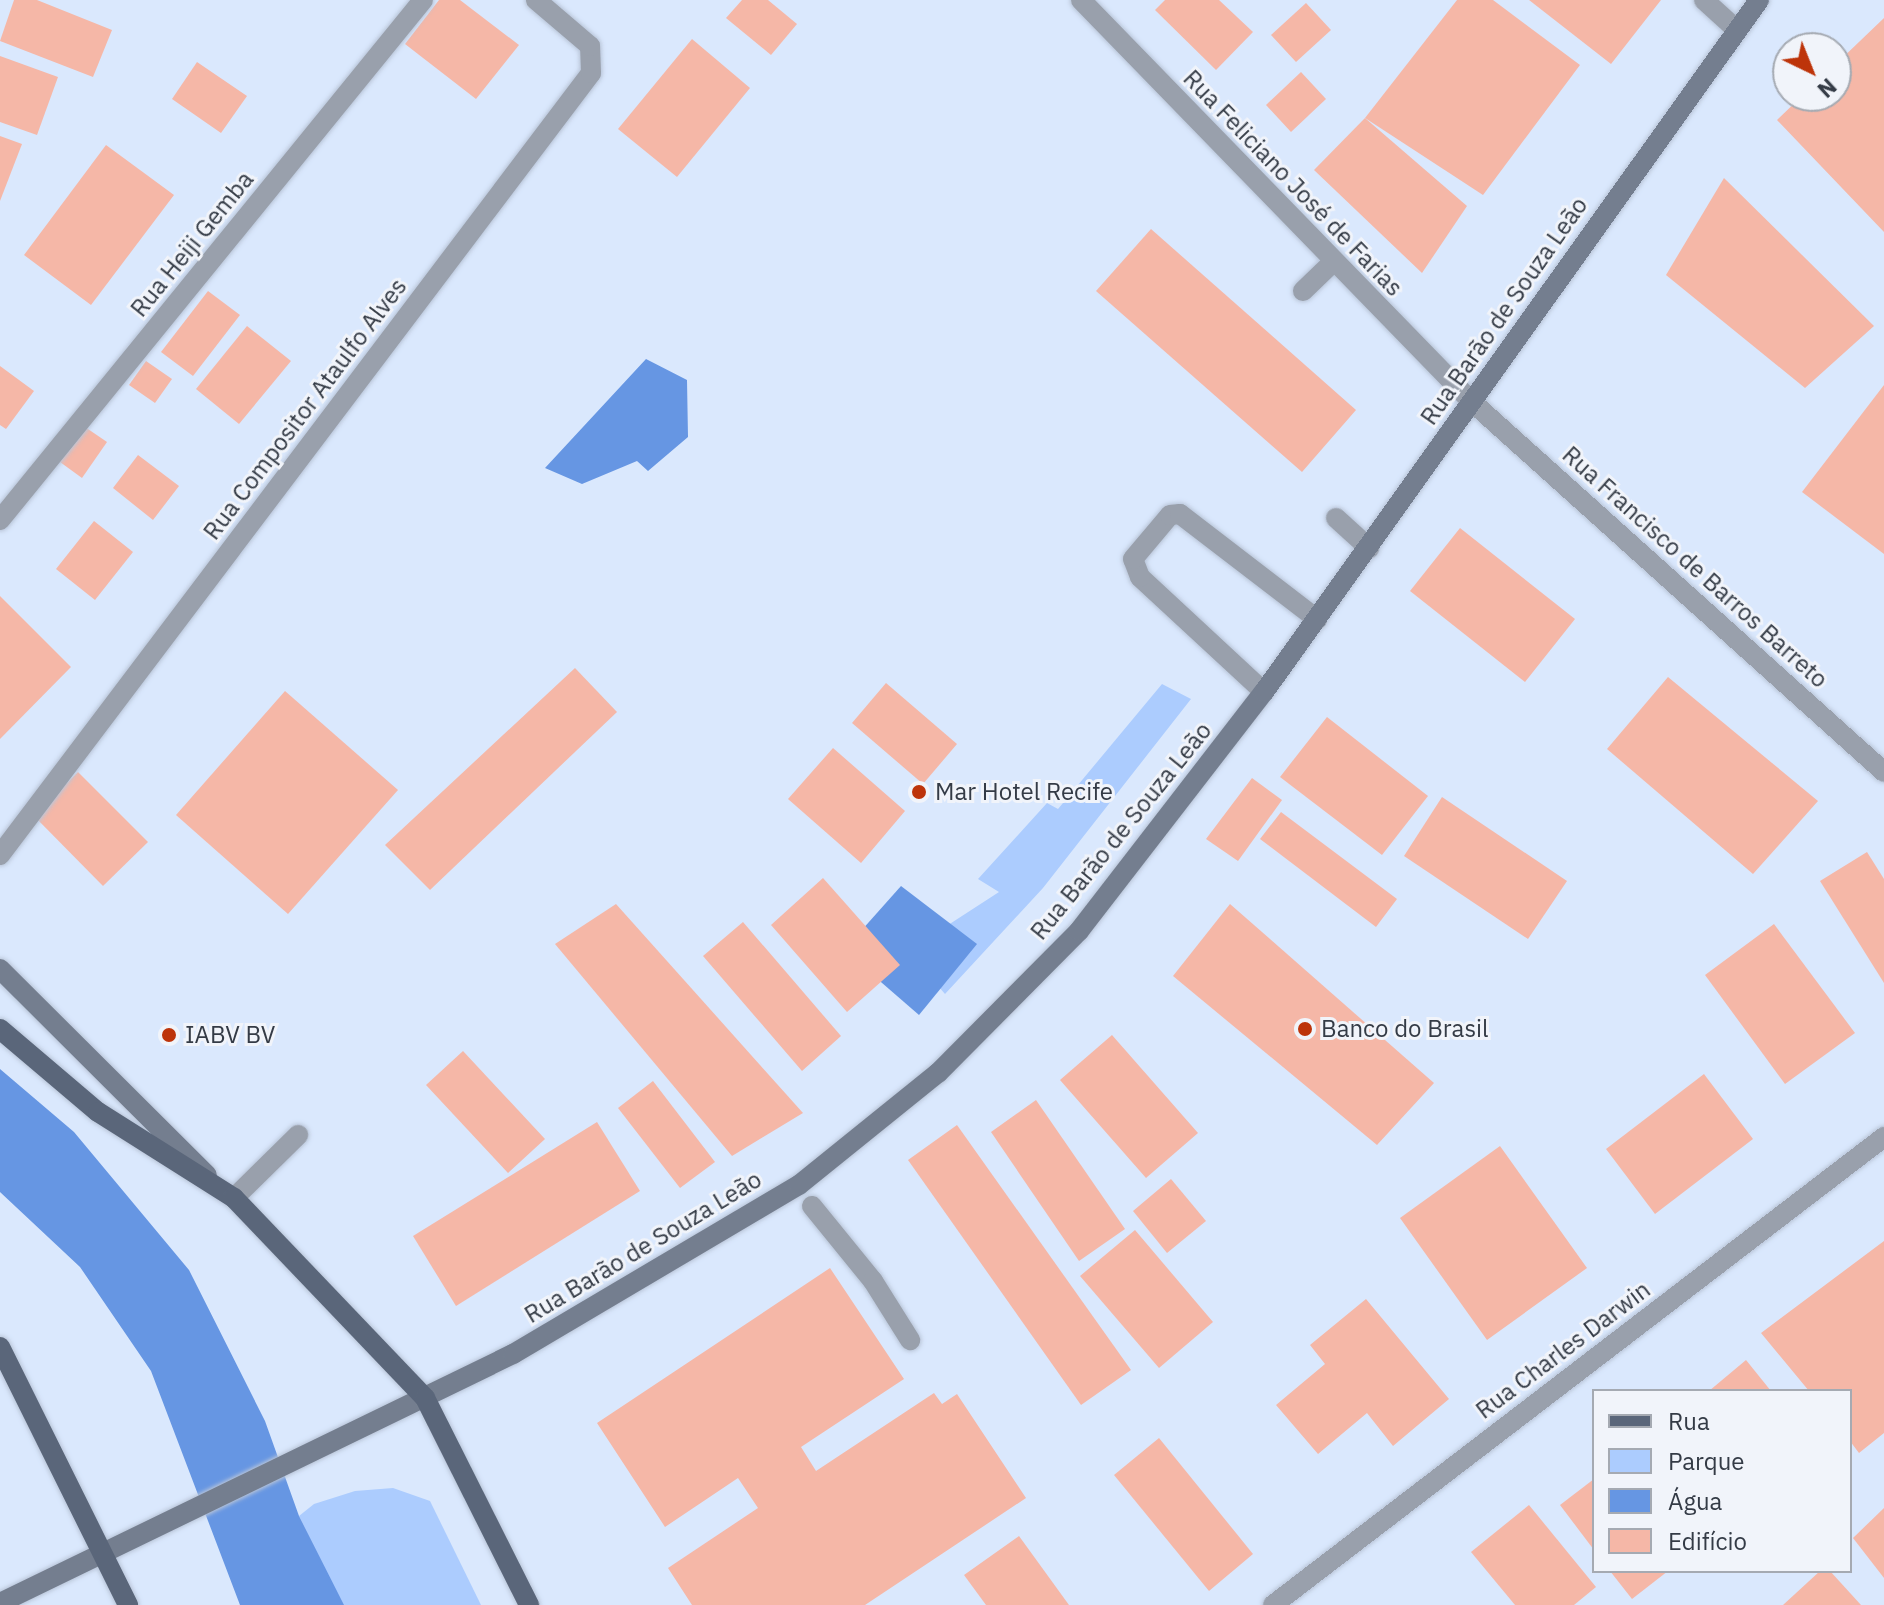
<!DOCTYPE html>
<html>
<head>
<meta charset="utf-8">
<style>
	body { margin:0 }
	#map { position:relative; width:1884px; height:1605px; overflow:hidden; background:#dae8fd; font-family:"IBM Plex Sans",sans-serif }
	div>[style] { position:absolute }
	.green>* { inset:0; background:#acccfe }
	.water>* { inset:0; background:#6696e3 }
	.building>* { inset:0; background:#f5b7a7 }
	.roads { filter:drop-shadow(0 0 2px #b9c5d8) drop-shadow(0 0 2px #b9c5d8) }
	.service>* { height:20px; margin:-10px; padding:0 10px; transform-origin:10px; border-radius:10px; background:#99a0ac }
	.minor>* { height:20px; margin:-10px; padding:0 10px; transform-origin:10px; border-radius:10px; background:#99a0ac }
	.secondary>* { height:20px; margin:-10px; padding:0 10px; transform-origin:10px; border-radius:10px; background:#747e8f }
	.primary>* { height:20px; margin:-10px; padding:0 10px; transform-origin:10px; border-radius:10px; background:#5a667a }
	.dots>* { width:22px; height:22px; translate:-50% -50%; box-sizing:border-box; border:4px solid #f1f4fa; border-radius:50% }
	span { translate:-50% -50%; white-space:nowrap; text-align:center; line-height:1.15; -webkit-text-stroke:6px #f1f4fa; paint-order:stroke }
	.street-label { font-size:24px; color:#343b46 }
	.poi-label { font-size:24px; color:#343b46 }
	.left { translate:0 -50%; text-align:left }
	.legend { position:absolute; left:1592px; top:1389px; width:260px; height:184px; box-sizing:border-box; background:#f1f4fa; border:2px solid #a5aab2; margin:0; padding:10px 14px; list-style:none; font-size:24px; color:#343b46 }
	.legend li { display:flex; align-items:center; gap:16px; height:40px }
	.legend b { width:40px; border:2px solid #a5aab2 }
	.north { position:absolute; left:1772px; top:32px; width:80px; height:80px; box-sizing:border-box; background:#f1f4fa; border:2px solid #a5aab2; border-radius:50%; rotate:137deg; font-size:22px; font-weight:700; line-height:32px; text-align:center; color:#343b46 }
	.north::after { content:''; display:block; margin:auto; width:28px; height:36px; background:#bd340a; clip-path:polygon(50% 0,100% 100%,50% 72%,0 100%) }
</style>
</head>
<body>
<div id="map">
	<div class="green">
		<i style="clip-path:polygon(1162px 684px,1191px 699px,1043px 888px,945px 994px,908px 951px,999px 892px,978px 879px,1047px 803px,1058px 809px)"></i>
		<i style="clip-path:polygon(393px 1488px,430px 1501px,481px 1605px,343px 1605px,299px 1516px,314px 1504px,355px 1491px)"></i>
	</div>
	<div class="water">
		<i style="clip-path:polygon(646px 359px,687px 380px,688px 437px,648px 471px,637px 461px,582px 484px,545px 468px)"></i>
		<i style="clip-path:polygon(901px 886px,977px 944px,919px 1015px,844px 950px)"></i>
		<i style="clip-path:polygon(0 1069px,74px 1132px,189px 1270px,265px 1421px,299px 1516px,344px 1605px,240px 1605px,151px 1371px,80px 1267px,0 1192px)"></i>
	</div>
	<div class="building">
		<i style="clip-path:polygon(14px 0,37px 0,112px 30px,93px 77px,0 41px)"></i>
		<i style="clip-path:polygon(439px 0,460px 0,519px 45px,476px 99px,405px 44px)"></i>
		<i style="clip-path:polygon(742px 0,768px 0,797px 24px,771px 55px,726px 18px)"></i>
		<i style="clip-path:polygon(1165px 0,1219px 0,1253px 32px,1216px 70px,1155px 10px)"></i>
		<i style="clip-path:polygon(1457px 0,1493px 0,1580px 65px,1483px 195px,1365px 118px)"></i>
		<i style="clip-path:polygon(1529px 0,1661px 0,1611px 64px)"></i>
		<i style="clip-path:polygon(1306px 3px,1331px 30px,1296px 62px,1271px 35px)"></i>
		<i style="clip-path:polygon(1884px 18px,1884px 232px,1777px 120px,1802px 96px,1836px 96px,1836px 64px)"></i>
		<i style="clip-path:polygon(692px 39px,750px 88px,677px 177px,618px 129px)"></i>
		<i style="clip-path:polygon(0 56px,58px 77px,37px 135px,0 122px)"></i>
		<i style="clip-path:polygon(197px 62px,247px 96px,221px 133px,172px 99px)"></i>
		<i style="clip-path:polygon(1301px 72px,1326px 99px,1291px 132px,1266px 105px)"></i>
		<i style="clip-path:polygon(1365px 118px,1467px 206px,1422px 273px,1314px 170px)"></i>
		<i style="clip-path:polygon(0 136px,22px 144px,0 201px)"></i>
		<i style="clip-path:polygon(106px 145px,174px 195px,91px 305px,24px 255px)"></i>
		<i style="clip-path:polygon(1724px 178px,1874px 326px,1805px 388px,1666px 275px)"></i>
		<i style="clip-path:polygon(1151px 229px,1356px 410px,1302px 472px,1096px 291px)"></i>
		<i style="clip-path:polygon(208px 291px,240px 315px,193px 376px,161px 352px)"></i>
		<i style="clip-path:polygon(247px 326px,291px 361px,239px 424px,196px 389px)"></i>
		<i style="clip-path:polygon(146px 361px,172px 379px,155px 403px,129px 385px)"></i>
		<i style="clip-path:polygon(0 366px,34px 391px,6px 429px,0 425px)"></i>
		<i style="clip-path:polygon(1884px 385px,1884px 554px,1802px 492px)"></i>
		<i style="clip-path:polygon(85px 427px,107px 442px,82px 478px,60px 462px)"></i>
		<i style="clip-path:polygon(138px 455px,179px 486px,153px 520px,113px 488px)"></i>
		<i style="clip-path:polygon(94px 521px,133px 552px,95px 600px,56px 569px)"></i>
		<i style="clip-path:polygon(1460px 528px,1575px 619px,1525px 682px,1410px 591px)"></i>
		<i style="clip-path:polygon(0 596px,71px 667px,0 739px)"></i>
		<i style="clip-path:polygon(575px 668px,617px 712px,430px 890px,385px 845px)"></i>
		<i style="clip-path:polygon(1668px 677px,1818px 801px,1753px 874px,1607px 749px)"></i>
		<i style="clip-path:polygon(886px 683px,957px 744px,923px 784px,852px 723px)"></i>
		<i style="clip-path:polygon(285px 691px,398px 790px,288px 914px,176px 815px)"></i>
		<i style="clip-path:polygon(1327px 717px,1428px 796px,1382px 855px,1280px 777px)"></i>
		<i style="clip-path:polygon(833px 748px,905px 811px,861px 863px,788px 799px)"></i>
		<i style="clip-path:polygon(78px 772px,148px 842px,103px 886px,34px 816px)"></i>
		<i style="clip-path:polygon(1252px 778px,1282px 800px,1238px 861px,1206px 839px)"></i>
		<i style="clip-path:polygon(1442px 797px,1567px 881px,1528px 939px,1404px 856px)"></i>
		<i style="clip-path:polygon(1281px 812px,1397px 899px,1376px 927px,1260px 839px)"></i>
		<i style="clip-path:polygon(1867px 852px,1884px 879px,1884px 983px,1820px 881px)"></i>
		<i style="clip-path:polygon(823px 878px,900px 965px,847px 1012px,771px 925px)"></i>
		<i style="clip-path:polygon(616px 904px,803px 1113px,732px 1156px,555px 944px)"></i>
		<i style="clip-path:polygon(1230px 904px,1434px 1083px,1377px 1145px,1173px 976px)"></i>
		<i style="clip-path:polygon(743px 922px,841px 1036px,802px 1071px,703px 956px)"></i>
		<i style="clip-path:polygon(1774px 924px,1855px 1033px,1785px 1084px,1705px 975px)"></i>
		<i style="clip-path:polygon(1112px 1035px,1198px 1133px,1146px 1178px,1060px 1080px)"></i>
		<i style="clip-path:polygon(463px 1051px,545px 1139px,508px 1173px,426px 1085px)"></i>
		<i style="clip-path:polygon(1704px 1074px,1753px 1139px,1655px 1214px,1606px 1149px)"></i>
		<i style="clip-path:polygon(653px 1081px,715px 1162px,680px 1188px,618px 1108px)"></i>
		<i style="clip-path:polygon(1036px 1100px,1125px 1229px,1079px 1261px,991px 1132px)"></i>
		<i style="clip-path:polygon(597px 1122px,640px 1191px,456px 1306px,413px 1236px)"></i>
		<i style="clip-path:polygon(957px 1125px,1131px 1370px,1081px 1405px,908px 1160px)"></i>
		<i style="clip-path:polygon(1500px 1146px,1587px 1268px,1487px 1340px,1400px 1218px)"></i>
		<i style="clip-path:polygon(1171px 1179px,1206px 1221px,1167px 1253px,1133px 1211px)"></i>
		<i style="clip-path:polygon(1135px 1230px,1213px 1322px,1159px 1368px,1080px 1276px)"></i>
		<i style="clip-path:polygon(1884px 1241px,1884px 1433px,1859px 1453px,1850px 1441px,1850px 1391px,1809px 1391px,1761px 1333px)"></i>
		<i style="clip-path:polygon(830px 1268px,904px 1379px,801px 1447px,816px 1471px,934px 1393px,942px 1404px,957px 1394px,1026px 1498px,865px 1605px,692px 1605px,668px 1568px,758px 1508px,738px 1478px,665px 1527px,597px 1423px)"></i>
		<i style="clip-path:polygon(1366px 1299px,1449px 1399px,1393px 1446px,1367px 1413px,1318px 1454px,1276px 1405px,1325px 1364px,1310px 1345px)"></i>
		<i style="clip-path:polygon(1746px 1360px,1771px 1391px,1709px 1391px)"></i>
		<i style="clip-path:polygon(1159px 1438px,1253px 1554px,1209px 1591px,1114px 1475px)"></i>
		<i style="clip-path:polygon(1594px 1479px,1594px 1550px,1560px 1505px)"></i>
		<i style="clip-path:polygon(1529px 1505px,1596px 1587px,1574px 1605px,1515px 1605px,1471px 1552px)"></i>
		<i style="clip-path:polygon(1884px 1508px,1884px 1578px,1853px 1538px)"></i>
		<i style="clip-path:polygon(1019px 1536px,1069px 1605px,986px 1605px,964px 1575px)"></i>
		<i style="clip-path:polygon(1610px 1571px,1668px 1571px,1632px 1599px)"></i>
		<i style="clip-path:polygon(1820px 1571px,1830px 1571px,1861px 1605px,1783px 1605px)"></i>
	</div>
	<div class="roads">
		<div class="service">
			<i style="left:1303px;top:291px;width:40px;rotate:-44deg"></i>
			<i style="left:1336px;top:518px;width:45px;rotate:42.3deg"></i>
			<i style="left:1264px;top:692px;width:169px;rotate:-137.2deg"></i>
			<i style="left:1140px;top:577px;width:19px;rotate:-111deg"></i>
			<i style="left:1133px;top:559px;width:57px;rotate:-49.9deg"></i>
			<i style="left:1170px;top:515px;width:10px;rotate:-6deg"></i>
			<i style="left:1180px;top:514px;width:173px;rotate:37.5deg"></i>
			<i style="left:234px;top:1198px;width:90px;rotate:-44.5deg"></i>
			<i style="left:812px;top:1206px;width:97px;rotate:50.9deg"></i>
			<i style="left:873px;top:1281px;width:70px;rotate:57.9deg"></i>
		</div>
		<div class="minor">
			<i style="left:1081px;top:0;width:559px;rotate:45.8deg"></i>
			<i style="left:1471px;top:401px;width:555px;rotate:41.93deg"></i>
			<i style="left:1704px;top:0;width:45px;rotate:42.3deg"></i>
			<i style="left:0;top:520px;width:670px;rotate:-50.87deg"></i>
			<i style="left:0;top:855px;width:980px;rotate:-52.92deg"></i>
			<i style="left:591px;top:73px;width:27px;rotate:-92deg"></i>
			<i style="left:590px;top:46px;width:71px;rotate:-139.6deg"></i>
			<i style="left:1273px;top:1605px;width:770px;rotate:-37.45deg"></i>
		</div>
		<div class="secondary">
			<i style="left:0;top:969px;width:292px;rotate:44.9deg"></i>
			<i style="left:0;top:1603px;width:570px;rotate:-25.89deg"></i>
			<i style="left:513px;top:1354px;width:332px;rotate:-30.6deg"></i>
			<i style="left:799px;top:1185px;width:179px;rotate:-38.9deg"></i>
			<i style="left:938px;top:1073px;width:200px;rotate:-45.2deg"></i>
			<i style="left:1079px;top:931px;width:302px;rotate:-52.3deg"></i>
			<i style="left:1264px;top:692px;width:851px;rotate:-54.42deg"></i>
		</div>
		<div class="primary">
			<i style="left:0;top:1029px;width:128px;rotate:40.3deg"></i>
			<i style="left:98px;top:1112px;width:161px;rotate:32.3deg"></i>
			<i style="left:234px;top:1198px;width:277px;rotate:46.3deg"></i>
			<i style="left:425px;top:1398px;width:232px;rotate:63.3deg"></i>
			<i style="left:0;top:1347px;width:288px;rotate:63.6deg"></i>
		</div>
	</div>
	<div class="dots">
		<i style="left:919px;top:792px;background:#bd340a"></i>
		<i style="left:1305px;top:1029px;background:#bd340a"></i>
		<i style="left:169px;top:1035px;background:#bd340a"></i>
	</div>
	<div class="street-label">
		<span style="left:1293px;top:183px;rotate:46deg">Rua Feliciano José de Farias</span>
		<span style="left:192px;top:244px;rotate:-51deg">Rua Heiji Gemba</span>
		<span style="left:1504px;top:311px;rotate:-55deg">Rua Barão de Souza Leão</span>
		<span style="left:305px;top:409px;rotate:-53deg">Rua Compositor Ataulfo Alves</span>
		<span style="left:1695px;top:567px;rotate:42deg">Rua Francisco de Barros Barreto</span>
		<span style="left:1121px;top:831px;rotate:-51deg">Rua Barão de Souza Leão</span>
		<span style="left:643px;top:1247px;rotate:-31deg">Rua Barão de Souza Leão</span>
		<span style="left:1563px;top:1350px;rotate:-37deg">Rua Charles Darwin</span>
	</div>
	<div class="poi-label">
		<span class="left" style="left:935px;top:792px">Mar Hotel Recife</span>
		<span class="left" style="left:1321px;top:1029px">Banco do Brasil</span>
		<span class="left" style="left:185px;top:1035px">IABV BV</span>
	</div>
	<ul class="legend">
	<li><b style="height:10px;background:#5a667a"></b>Rua</li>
	<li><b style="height:22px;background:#acccfe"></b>Parque</li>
	<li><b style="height:22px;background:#6696e3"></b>Água</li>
	<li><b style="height:22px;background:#f5b7a7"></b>Edifício</li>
	</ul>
	<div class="north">N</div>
</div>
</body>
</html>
